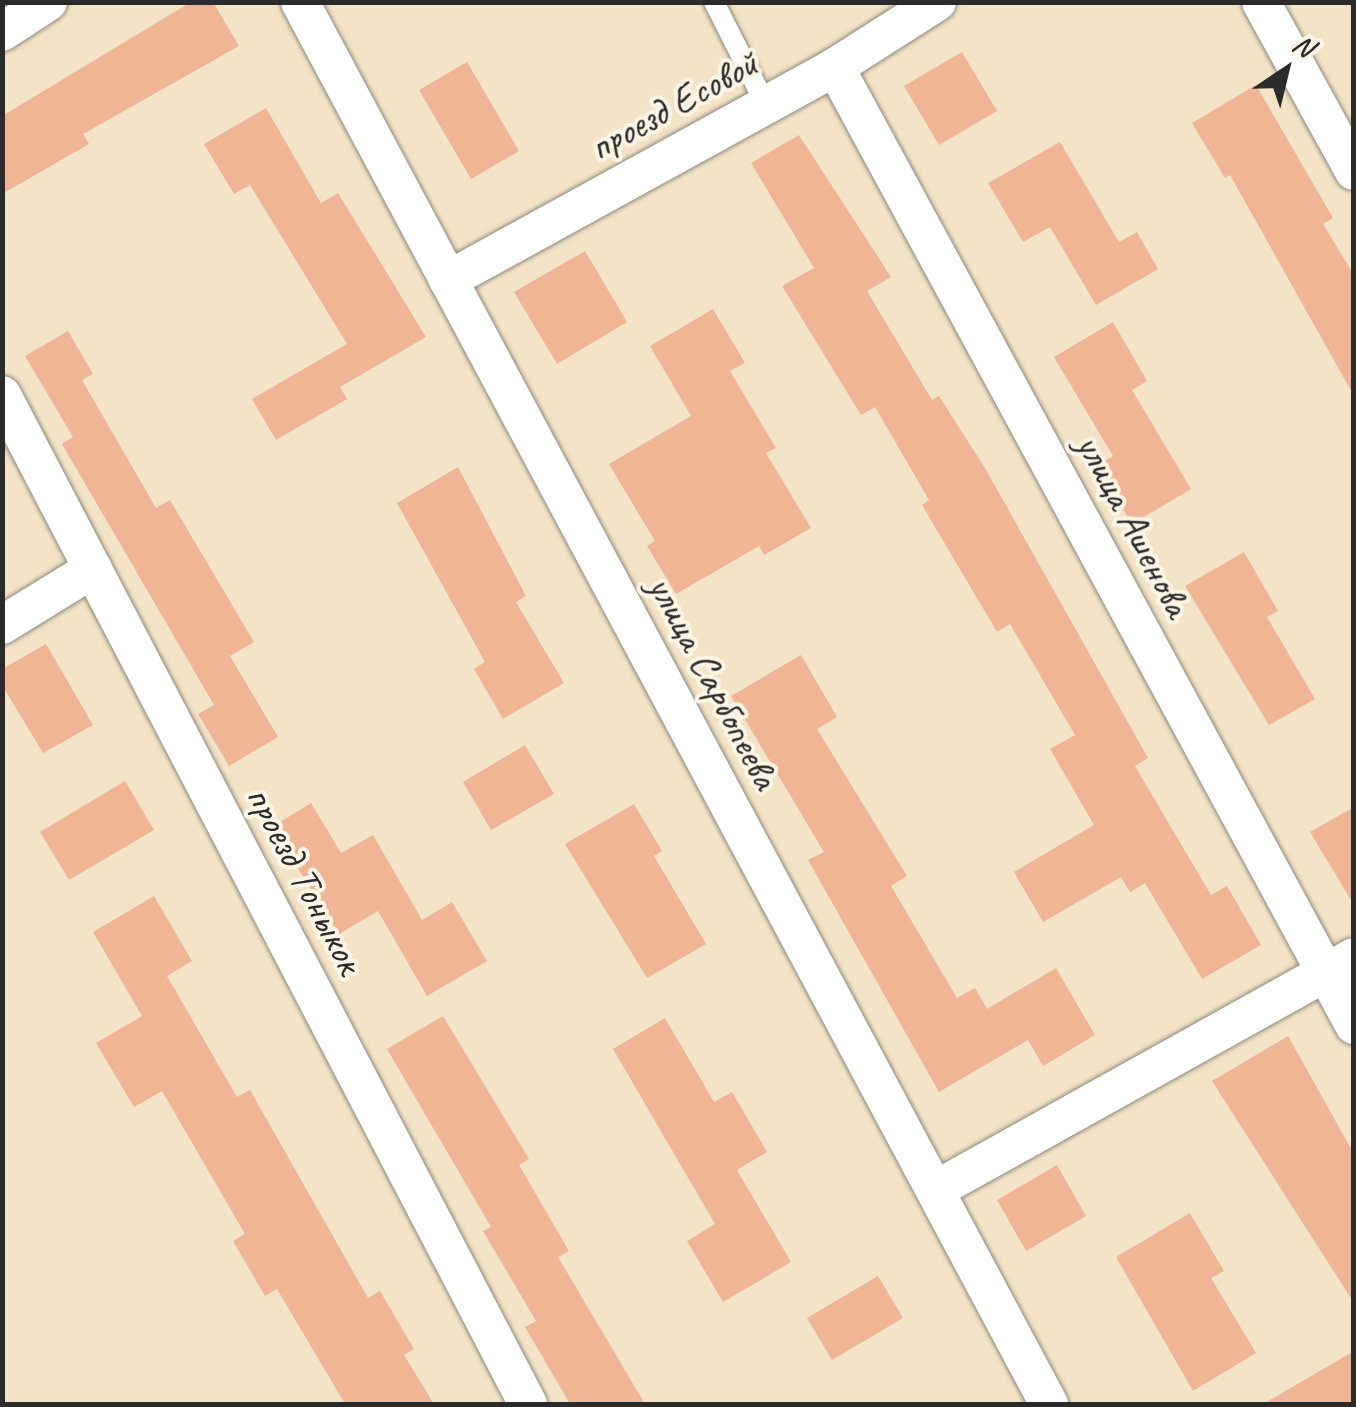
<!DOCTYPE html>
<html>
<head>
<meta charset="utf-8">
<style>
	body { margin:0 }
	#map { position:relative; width:1356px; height:1407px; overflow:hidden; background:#f3e4c8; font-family:Caveat,sans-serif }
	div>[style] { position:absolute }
	.building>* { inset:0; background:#efb594 }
	.roads { filter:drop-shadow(0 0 2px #8f887a) drop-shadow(0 0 2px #8f887a) }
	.service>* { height:20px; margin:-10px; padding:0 10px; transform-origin:10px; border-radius:10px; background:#fff }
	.minor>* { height:38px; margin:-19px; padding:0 19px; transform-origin:19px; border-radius:19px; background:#fff }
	span { translate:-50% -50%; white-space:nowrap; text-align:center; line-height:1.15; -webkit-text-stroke:8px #fcf5e5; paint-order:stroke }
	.street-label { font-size:40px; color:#2b2b2b }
	.frame { position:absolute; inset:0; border:5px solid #2b2b2b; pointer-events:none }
	.north { position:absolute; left:1236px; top:20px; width:100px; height:100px; -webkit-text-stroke:8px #fcf5e5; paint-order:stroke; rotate:35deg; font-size:28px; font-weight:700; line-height:40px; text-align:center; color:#2b2b2b }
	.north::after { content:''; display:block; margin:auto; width:35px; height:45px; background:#2b2b2b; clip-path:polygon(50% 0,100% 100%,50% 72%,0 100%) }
</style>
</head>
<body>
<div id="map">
	<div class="building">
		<i style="clip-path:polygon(191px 2px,213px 2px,239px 46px,83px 134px,89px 144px,2px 194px,2px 116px)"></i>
		<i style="clip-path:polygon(962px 52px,997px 111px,939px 145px,904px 86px)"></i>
		<i style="clip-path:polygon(467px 62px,519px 151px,471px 179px,419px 90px)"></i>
		<i style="clip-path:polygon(1256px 85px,1333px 218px,1323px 224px,1354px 275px,1354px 396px,1230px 175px,1225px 178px,1192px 123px)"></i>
		<i style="clip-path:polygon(266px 108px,321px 203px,338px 193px,426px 337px,340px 387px,347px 399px,276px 440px,252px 399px,347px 344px,250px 185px,234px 194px,204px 144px)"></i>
		<i style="clip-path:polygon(799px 135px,891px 277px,867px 291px,932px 400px,939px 396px,985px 468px,1148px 758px,1135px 766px,1211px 895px,1227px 886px,1261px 945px,1202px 979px,1145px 883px,1130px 892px,1121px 877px,1043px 922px,1014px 872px,1094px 825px,1050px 749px,1075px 735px,1010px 624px,997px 632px,922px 505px,929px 500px,875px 407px,861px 415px,782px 286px,814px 268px,751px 163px)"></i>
		<i style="clip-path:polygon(1060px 142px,1119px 242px,1137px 232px,1158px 269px,1096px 305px,1050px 227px,1023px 242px,988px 183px)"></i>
		<i style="clip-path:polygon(585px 251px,627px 322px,557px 364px,514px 292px)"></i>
		<i style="clip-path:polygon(713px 309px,745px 363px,730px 371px,776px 448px,766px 453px,811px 528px,764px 555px,759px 546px,676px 594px,647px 546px,655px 541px,609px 464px,691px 416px,650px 346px)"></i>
		<i style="clip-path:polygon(1113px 322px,1147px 381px,1132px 390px,1191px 489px,1132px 524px,1097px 465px,1113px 456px,1054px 357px)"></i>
		<i style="clip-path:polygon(68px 331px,93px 374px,82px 380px,156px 508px,170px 500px,254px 642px,230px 656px,278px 737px,229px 766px,198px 714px,214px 705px,62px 444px,73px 437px,25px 356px)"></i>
		<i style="clip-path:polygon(458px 467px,526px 596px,516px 602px,564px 683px,503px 719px,474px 669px,485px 662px,397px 503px)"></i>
		<i style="clip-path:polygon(1244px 552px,1278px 611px,1267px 617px,1315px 699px,1269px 725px,1185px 586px)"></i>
		<i style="clip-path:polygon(46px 644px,93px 725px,43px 753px,2px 685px,2px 669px)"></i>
		<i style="clip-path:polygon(801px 655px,837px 717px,817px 729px,907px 876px,891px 886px,957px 998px,975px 988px,987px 1009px,1056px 968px,1095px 1035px,1043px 1066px,1028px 1040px,939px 1092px,808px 860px,824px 852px,731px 696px)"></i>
		<i style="clip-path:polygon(525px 745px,554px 794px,491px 830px,463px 782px)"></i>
		<i style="clip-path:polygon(125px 781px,154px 830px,69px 880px,40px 832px)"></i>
		<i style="clip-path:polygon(311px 803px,341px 853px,373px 835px,422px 920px,452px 902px,487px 961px,427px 996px,378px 911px,339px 934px,272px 827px)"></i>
		<i style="clip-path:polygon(634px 804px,662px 851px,654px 856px,706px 944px,647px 978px,565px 844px)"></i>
		<i style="clip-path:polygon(1354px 807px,1354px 905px,1310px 832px)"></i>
		<i style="clip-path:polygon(154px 896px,192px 961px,167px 976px,237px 1097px,250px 1090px,368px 1298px,380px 1291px,414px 1349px,404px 1355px,434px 1404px,345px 1404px,277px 1289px,265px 1296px,233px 1241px,245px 1234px,162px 1091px,134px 1107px,96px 1043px,142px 1016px,93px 932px)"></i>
		<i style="clip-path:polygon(443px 1016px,529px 1159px,519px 1165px,569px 1251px,558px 1257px,645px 1404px,570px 1404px,525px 1327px,536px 1321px,483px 1231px,491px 1227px,387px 1049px)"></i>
		<i style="clip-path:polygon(665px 1018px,714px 1102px,732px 1092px,767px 1152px,737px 1170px,791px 1262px,723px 1302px,687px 1241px,715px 1224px,613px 1049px)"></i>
		<i style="clip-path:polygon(1288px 1036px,1354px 1154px,1354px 1303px,1212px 1081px)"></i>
		<i style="clip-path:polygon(1057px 1165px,1086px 1216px,1026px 1251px,997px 1200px)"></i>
		<i style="clip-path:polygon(1190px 1213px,1224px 1271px,1211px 1278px,1256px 1353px,1193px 1391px,1116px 1257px)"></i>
		<i style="clip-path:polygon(878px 1276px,903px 1318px,832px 1360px,807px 1318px)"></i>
		<i style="clip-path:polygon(1354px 1351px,1354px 1404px,1263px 1404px)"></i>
	</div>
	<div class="roads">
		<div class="service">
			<i style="left:714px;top:2px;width:115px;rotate:63.2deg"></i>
		</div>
		<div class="minor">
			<i style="left:300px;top:2px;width:1590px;rotate:61.89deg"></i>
			<i style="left:1261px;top:2px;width:193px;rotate:61.2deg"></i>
			<i style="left:2px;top:32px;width:55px;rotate:-33.1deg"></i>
			<i style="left:835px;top:67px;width:1090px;rotate:61.55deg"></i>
			<i style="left:448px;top:280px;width:442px;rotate:-28.8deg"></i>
			<i style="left:835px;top:67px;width:121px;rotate:-32.5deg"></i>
			<i style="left:2px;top:395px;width:1138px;rotate:62.47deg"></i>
			<i style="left:2px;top:625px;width:107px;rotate:-31.6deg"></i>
			<i style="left:935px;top:1190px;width:479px;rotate:-29.1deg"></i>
		</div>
	</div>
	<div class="street-label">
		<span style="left:673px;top:105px;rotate:-29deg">проезд Есовой</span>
		<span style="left:1134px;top:525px;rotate:62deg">улица Ашенова</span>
		<span style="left:714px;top:682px;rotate:62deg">улица Сарбопеева</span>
		<span style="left:305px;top:879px;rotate:62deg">проезд Тоныкок</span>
	</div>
	<div class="frame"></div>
	<div class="north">N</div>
</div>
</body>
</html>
